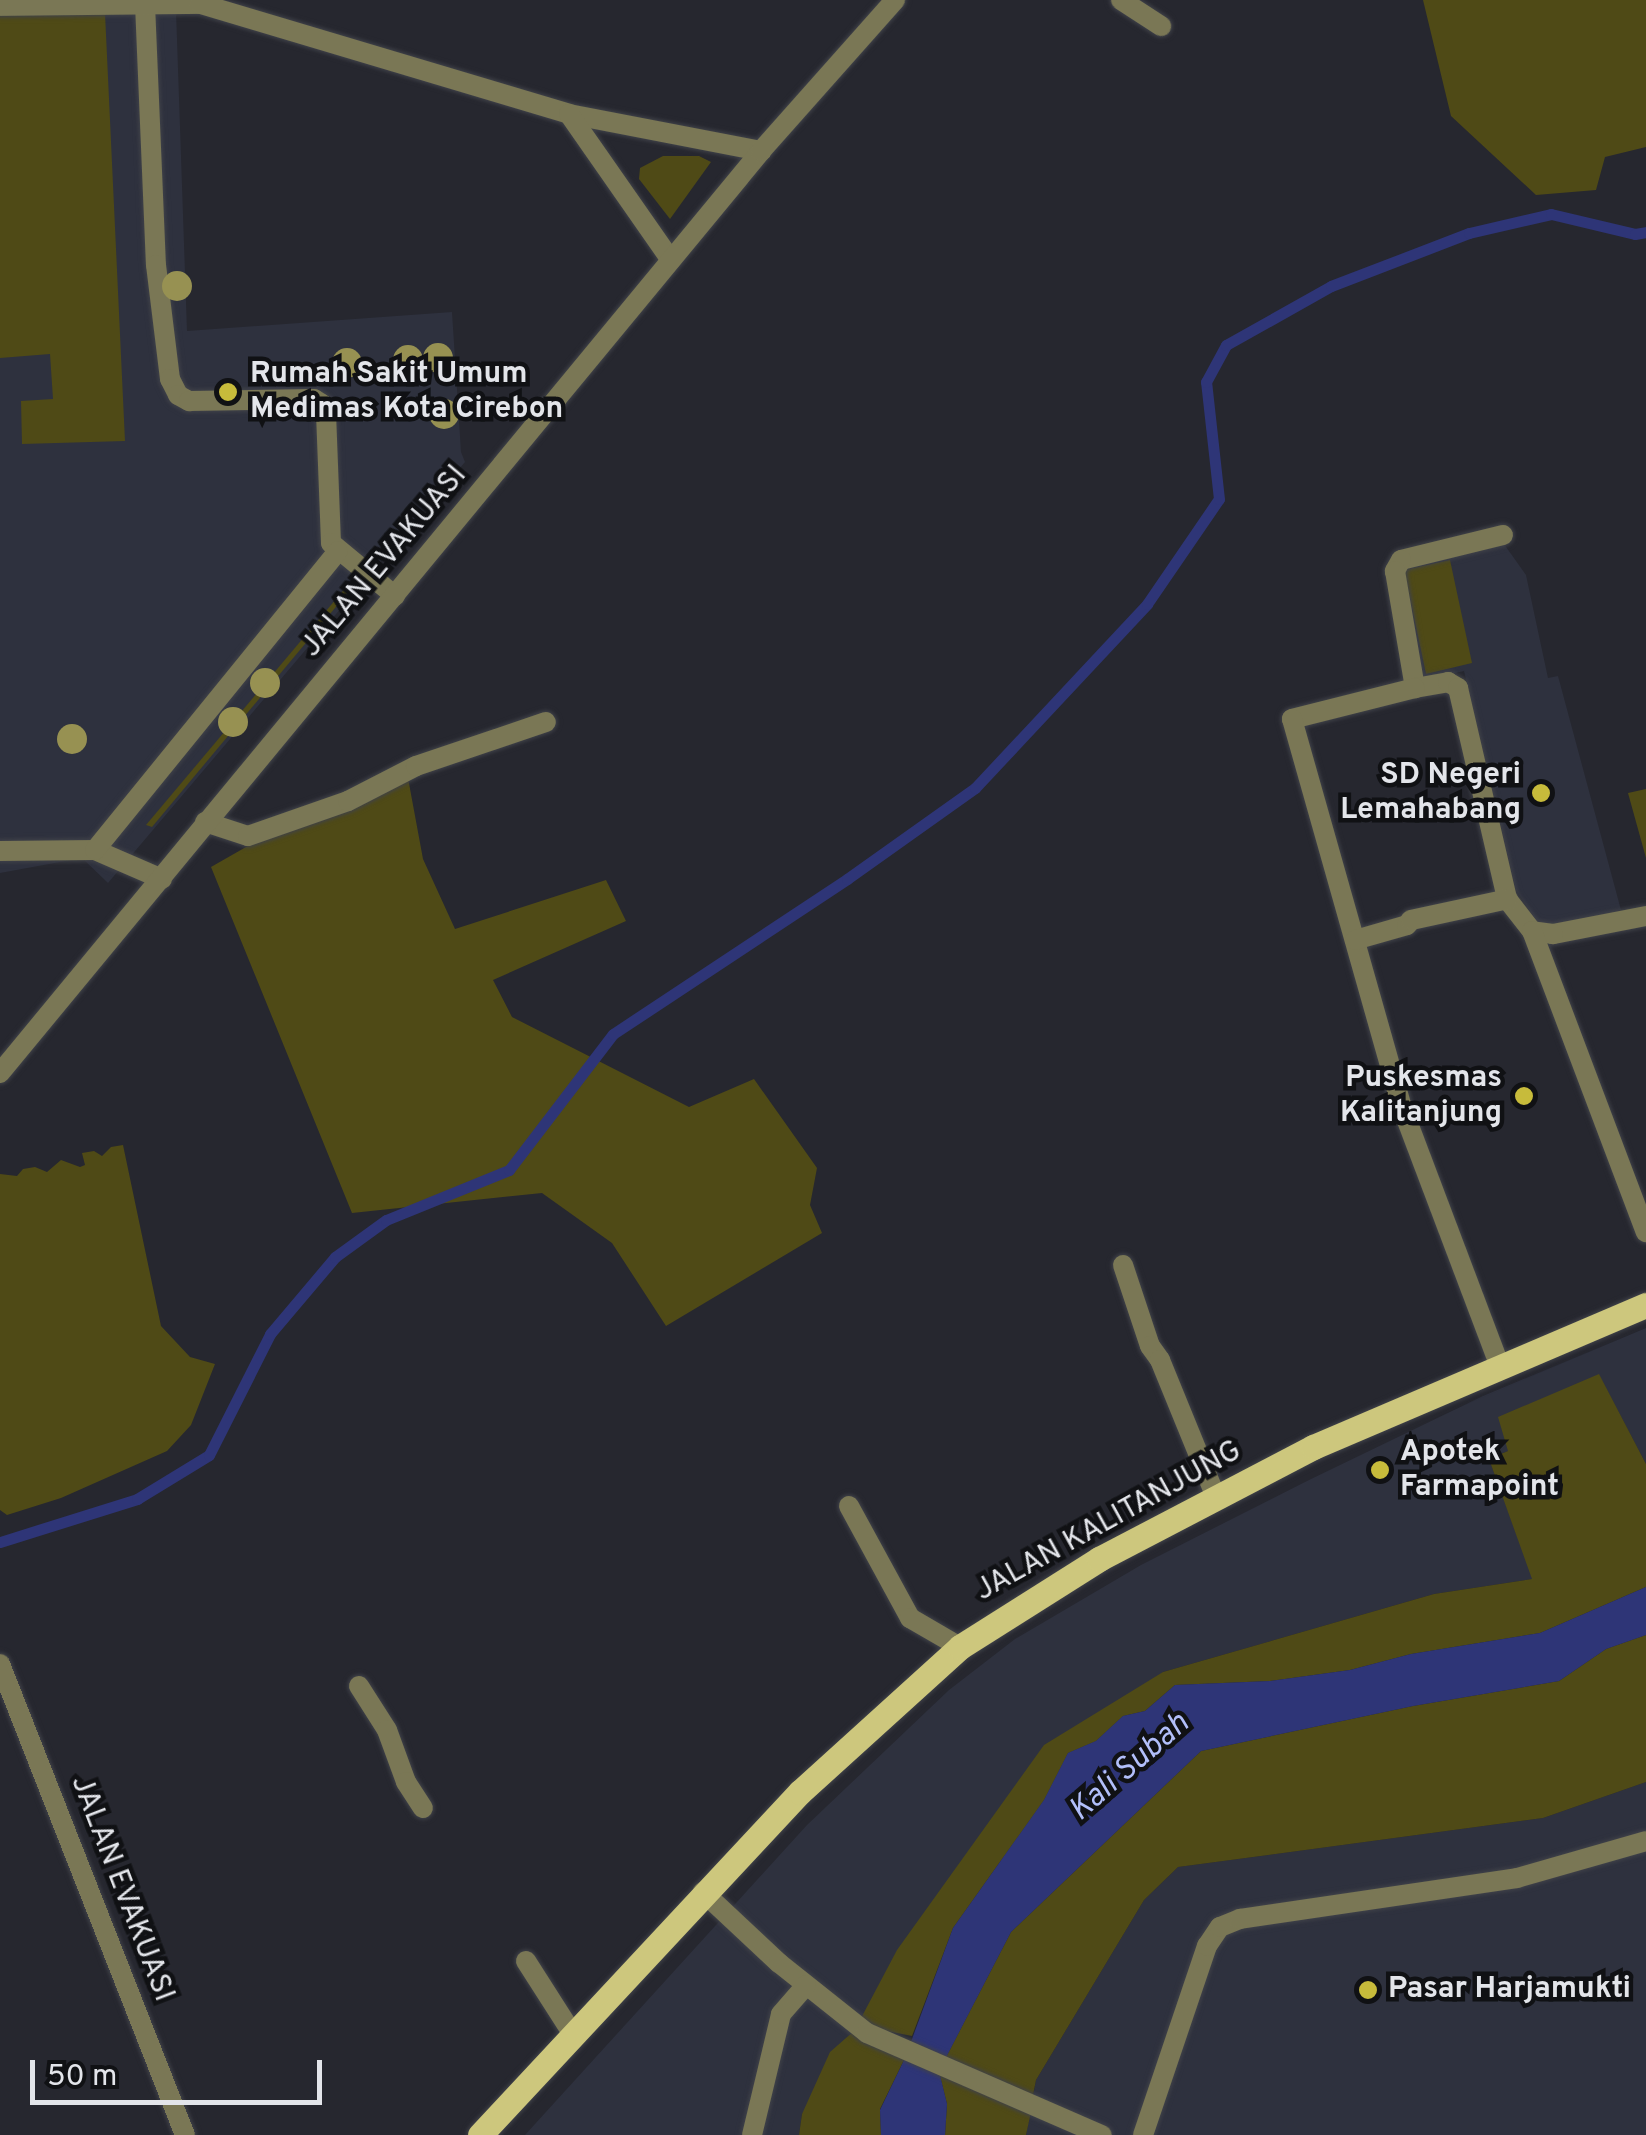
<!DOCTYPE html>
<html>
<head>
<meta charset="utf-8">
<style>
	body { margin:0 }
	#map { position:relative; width:1646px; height:2135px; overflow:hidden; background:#26272f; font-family:Overpass,sans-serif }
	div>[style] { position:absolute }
	.built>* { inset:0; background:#2e313e }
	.green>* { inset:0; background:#4f4a16 }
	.water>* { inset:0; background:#2e3577 }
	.stream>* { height:11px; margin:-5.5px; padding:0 5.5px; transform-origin:5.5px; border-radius:5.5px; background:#2e3577 }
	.roads { filter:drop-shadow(0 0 2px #404249) drop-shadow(0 0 2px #404249) }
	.service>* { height:20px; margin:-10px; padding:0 10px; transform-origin:10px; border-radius:10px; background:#7a7755 }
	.minor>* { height:20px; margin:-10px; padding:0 10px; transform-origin:10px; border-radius:10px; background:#7a7755 }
	.primary>* { height:25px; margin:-12.5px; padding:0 12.5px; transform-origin:12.5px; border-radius:12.5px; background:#cdc77d }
	.trees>* { width:30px; height:30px; margin:-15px; border-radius:50%; background:#979152 }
	.dots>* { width:28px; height:28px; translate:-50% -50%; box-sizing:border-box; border:5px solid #101114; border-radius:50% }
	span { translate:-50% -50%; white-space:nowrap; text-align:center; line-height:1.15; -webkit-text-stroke:9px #101114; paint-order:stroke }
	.poi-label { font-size:30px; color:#e3e5ea; font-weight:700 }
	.left { translate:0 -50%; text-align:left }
	.right { translate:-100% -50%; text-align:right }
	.street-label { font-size:30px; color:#e3e5ea }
	.water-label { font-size:32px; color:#b2bffa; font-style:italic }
	.scale { position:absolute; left:30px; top:2060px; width:292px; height:45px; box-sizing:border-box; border:5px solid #e3e5ea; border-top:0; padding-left:12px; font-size:30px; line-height:35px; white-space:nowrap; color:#e3e5ea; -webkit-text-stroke:8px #101114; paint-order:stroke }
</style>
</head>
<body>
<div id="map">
	<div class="built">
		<i style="clip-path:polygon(0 10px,176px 10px,187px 331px,452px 312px,461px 452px,465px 462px,108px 883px,82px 858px,0 873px)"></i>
		<i style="clip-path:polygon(1504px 544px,1526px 575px,1548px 678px,1558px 676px,1621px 910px,1552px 929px,1536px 920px,1516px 890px,1464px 671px,1421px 681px,1401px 569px)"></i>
		<i style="clip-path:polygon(1646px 1328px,1646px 1464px,1599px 1375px,1508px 1451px,1489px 1459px,1533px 1579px,1434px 1594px,1163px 1672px,854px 2031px,802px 2114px,799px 2135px,525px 2135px,807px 1825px,949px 1690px,1015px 1639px,1141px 1565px,1309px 1480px,1483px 1396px)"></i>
		<i style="clip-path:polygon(1646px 1782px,1646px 2135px,1026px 2135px,1036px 2080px,1144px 1900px,1178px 1867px,1543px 1818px)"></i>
	</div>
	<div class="green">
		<i style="clip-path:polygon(1423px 0,1646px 0,1646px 147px,1605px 157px,1596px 190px,1536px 195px,1451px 116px)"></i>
		<i style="clip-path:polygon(0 12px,105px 13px,125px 441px,22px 444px,21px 401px,53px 399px,50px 354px,0 358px,0 418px)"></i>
		<i style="clip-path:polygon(663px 156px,699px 156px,711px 162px,670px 219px,639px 179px,640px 168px)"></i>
		<i style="clip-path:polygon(1450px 560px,1472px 663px,1426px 674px,1404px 570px)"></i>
		<i style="clip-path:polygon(347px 586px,350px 590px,152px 827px,146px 825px)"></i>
		<i style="clip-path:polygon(408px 778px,423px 859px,455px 929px,606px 880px,626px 921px,493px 980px,512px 1017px,689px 1107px,754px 1079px,817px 1168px,810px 1205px,822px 1233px,666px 1326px,612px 1243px,542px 1193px,352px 1213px,211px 867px,253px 843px)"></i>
		<i style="clip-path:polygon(1646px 789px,1646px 858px,1628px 793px)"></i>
		<i style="clip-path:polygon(123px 1145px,161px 1326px,190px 1357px,215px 1364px,191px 1425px,167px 1451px,61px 1498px,7px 1515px,0 1510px,0 1174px,17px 1176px,23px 1169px,35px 1167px,47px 1172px,61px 1160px,80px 1167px,85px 1165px,82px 1153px,94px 1151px,102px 1156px,111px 1147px)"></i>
		<i style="clip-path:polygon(1599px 1374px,1646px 1464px,1646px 1587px,1540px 1633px,1411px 1654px,1350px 1670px,1270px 1681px,1175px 1685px,1145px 1711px,1123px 1716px,1096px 1741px,1068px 1753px,1044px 1800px,953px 1928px,912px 2036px,871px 2028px,860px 2020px,897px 1950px,1044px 1745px,1163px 1672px,1434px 1594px,1532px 1579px,1489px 1459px,1508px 1451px,1498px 1417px)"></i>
		<i style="clip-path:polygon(1646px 1635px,1646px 1782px,1543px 1818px,1178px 1867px,1144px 1900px,1036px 2080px,1032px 2100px,944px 2061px,1011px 1932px,1201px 1751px,1413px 1706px,1559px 1681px,1606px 1649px)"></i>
		<i style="clip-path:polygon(854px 2031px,905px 2058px,880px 2109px,881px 2135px,799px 2135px,802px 2114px,830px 2052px)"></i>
		<i style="clip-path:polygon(939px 2072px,1031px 2112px,1026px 2135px,945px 2135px,947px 2104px)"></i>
	</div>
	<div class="water">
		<i style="clip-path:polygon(1646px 1587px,1646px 1635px,1606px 1649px,1559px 1681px,1413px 1706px,1201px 1751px,1011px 1932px,939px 2071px,947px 2104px,945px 2135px,881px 2135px,880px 2110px,905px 2058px,953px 1928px,1044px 1800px,1068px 1753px,1096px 1741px,1123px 1716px,1145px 1711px,1175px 1685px,1270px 1681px,1350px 1670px,1411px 1654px,1540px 1633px)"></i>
	</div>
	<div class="stream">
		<i style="left:0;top:1542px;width:144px;rotate:-17.4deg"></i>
		<i style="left:137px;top:1499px;width:84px;rotate:-31.4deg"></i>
		<i style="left:209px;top:1455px;width:136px;rotate:-63.2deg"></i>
		<i style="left:270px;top:1334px;width:101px;rotate:-49.8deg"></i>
		<i style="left:335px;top:1257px;width:63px;rotate:-36deg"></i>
		<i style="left:386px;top:1220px;width:133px;rotate:-22.1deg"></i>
		<i style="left:509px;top:1170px;width:171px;rotate:-52.6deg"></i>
		<i style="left:613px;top:1034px;width:281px;rotate:-33.5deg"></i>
		<i style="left:847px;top:879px;width:157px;rotate:-35.4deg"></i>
		<i style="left:975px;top:788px;width:252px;rotate:-46.9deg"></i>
		<i style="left:1147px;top:604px;width:127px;rotate:-55.6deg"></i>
		<i style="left:1219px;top:499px;width:118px;rotate:-96.3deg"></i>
		<i style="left:1206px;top:382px;width:42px;rotate:-61.6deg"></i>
		<i style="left:1226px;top:345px;width:120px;rotate:-29.3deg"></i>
		<i style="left:1331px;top:286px;width:148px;rotate:-21deg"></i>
		<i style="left:1469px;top:233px;width:84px;rotate:-13deg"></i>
		<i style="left:1551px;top:214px;width:86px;rotate:13.4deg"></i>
		<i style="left:1635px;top:234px;width:11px;rotate:-10deg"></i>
	</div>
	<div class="roads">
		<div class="service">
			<i style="left:145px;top:4px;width:261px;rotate:87.6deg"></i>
			<i style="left:156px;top:265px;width:115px;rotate:83deg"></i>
			<i style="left:170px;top:379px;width:18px;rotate:63deg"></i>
			<i style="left:178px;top:395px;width:13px;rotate:29deg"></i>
			<i style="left:189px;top:401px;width:125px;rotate:-0.9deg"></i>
			<i style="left:314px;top:399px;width:9px;rotate:32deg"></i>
			<i style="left:322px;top:404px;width:10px;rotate:66deg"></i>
			<i style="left:326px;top:413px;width:130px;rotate:87.8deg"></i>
			<i style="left:331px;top:543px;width:83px;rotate:39.6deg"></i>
			<i style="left:95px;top:850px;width:73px;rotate:23.4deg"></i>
			<i style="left:0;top:851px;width:95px;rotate:-0.6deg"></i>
			<i style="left:95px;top:850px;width:385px;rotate:-50.9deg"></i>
			<i style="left:359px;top:1686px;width:52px;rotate:57.5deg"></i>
			<i style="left:387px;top:1730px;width:55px;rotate:69.9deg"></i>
			<i style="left:406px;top:1782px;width:31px;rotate:57deg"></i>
			<i style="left:703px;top:1892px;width:104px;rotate:43.1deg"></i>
			<i style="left:779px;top:1963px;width:112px;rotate:38.5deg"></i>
			<i style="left:867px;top:2033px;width:256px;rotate:23.5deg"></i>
			<i style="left:526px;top:1961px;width:85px;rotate:57.4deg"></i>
			<i style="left:752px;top:2135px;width:124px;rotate:-76.5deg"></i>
			<i style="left:781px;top:2014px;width:38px;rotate:-49deg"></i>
			<i style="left:1143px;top:2135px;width:200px;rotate:-71.3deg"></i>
			<i style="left:1207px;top:1946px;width:23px;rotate:-56deg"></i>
			<i style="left:1220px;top:1927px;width:22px;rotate:-22deg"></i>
			<i style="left:1240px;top:1919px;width:280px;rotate:-8.4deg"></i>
			<i style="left:1517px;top:1878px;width:134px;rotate:-16deg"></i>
		</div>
		<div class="minor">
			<i style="left:1121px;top:0;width:48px;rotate:33deg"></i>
			<i style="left:0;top:6px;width:201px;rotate:-0.6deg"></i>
			<i style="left:201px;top:4px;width:384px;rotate:16.6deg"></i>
			<i style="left:569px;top:114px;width:196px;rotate:10.9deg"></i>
			<i style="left:569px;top:114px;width:178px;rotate:55.1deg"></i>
			<i style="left:1503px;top:535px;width:105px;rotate:166.2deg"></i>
			<i style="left:1401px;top:560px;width:13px;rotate:119deg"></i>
			<i style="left:1395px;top:571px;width:119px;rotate:80.3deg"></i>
			<i style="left:1415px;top:688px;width:34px;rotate:-10deg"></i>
			<i style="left:1448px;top:682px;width:12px;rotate:31deg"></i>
			<i style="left:1458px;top:688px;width:217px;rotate:76.9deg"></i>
			<i style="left:1507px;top:899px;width:41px;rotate:52deg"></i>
			<i style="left:1415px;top:688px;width:127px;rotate:165.9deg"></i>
			<i style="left:1292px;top:719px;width:406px;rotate:74.2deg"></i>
			<i style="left:1403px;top:1110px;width:272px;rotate:69.3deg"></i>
			<i style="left:205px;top:822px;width:45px;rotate:18deg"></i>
			<i style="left:248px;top:836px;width:106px;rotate:-19.3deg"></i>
			<i style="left:348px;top:801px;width:76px;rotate:-27.2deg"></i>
			<i style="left:416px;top:766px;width:137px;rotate:-18.7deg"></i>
			<i style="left:1646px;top:916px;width:95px;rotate:169deg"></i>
			<i style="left:1553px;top:934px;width:21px;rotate:-172deg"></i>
			<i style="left:1532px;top:931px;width:322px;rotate:69.3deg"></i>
			<i style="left:1355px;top:940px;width:54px;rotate:-16.1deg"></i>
			<i style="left:1407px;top:925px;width:6px;rotate:-51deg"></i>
			<i style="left:1411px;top:920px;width:99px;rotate:-12.2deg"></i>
			<i style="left:0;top:1073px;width:1195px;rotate:-50.46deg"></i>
			<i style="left:761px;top:151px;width:202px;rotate:-48.4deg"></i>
			<i style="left:1123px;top:1265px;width:85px;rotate:71.6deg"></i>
			<i style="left:1150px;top:1346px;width:17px;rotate:54deg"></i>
			<i style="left:1160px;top:1360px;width:148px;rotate:67.8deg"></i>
			<i style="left:849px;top:1506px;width:128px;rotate:61.4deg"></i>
			<i style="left:910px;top:1618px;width:58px;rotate:30.1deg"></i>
			<i style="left:0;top:1664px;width:506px;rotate:68.56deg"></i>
		</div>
		<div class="primary">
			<i style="left:480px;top:2135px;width:469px;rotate:-47deg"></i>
			<i style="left:800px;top:1792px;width:216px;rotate:-42.2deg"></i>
			<i style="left:960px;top:1647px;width:165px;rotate:-32.3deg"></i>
			<i style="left:1099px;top:1559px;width:242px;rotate:-27.6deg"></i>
			<i style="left:1313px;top:1447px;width:362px;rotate:-23.1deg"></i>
		</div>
	</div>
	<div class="trees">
		<i style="left:177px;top:286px"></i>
		<i style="left:438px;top:358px"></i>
		<i style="left:408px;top:360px"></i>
		<i style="left:347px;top:363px"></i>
		<i style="left:444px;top:414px"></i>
		<i style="left:265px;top:683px"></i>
		<i style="left:233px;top:722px"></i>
		<i style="left:72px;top:739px"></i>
	</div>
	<div class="dots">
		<i style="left:228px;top:392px;background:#c7bb3b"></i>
		<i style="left:1541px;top:793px;background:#c7bb3b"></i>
		<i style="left:1524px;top:1096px;background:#c7bb3b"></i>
		<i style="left:1380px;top:1470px;background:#c7bb3b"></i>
		<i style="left:1368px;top:1990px;background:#c7bb3b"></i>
	</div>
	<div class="poi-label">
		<span class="left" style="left:250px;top:392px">Rumah Sakit Umum<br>Medimas Kota Cirebon</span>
		<span class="right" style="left:1521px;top:793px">SD Negeri<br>Lemahabang</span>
		<span class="right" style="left:1502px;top:1096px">Puskesmas<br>Kalitanjung</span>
		<span class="left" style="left:1400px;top:1470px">Apotek<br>Farmapoint</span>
		<span class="left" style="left:1388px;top:1990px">Pasar Harjamukti</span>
	</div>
	<div class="street-label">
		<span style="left:385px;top:562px;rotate:-50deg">JALAN EVAKUASI</span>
		<span style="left:1109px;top:1522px;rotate:-29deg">JALAN KALITANJUNG</span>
		<span style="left:121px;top:1889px;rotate:69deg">JALAN EVAKUASI</span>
	</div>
	<div class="water-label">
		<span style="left:1130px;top:1768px;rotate:-41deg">Kali Subah</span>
	</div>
	<div class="scale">50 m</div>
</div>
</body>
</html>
